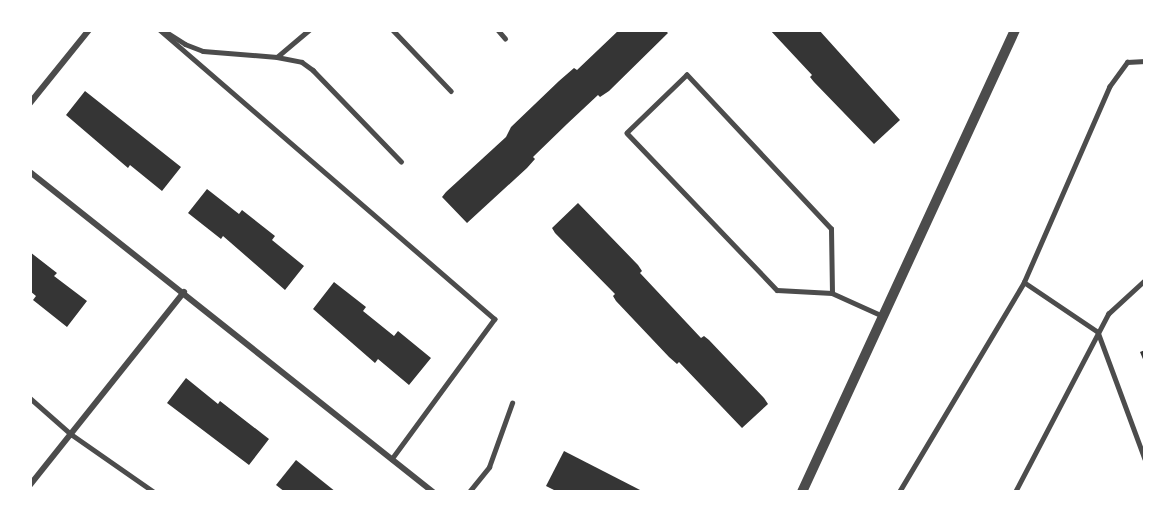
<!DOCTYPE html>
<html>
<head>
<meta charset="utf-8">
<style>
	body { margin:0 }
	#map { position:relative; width:1175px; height:522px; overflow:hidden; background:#fff; font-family:Merriweather,serif }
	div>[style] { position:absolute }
	.building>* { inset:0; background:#353535 }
	.service>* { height:4.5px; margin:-2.25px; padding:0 2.25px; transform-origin:2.25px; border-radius:2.25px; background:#4c4c4c }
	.minor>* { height:6px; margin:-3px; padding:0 3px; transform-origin:3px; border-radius:3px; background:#4c4c4c }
	.tertiary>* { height:10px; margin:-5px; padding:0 5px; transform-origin:5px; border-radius:5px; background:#4c4c4c }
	span { translate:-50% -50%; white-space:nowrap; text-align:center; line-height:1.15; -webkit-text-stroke:5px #fff; paint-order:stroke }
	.frame { position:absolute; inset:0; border:32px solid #fff; pointer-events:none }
</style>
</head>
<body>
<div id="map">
	<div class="building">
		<i style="clip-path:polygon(619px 30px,665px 30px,668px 33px,609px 91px,600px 97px,598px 95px,567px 124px,533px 157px,535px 159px,527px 168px,467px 223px,442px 197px,446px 192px,506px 137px,511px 127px,559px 81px,574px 68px,577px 70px)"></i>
		<i style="clip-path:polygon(770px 30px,819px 30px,900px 120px,874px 144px,814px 82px,810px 77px,812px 75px)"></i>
		<i style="clip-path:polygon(85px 91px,181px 167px,162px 191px,130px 165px,128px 168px,66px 115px)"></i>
		<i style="clip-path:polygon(207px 189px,239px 214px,242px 210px,275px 236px,272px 240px,304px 266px,285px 290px,223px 236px,221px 239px,188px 213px)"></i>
		<i style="clip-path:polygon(578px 203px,638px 265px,642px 271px,640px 273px,701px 338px,704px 336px,709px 340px,764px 398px,768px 404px,742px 428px,679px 362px,677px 364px,669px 357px,616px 301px,613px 296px,615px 294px,555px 233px,552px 228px)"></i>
		<i style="clip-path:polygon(30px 252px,57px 273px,54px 276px,87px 301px,67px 327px,33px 300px,36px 296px,30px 291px)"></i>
		<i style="clip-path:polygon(334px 282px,366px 307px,363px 311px,394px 336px,398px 331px,431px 358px,409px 385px,378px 359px,375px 363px,313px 309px)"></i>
		<i style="clip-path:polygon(1145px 350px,1145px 364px,1140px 352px)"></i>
		<i style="clip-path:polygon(186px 378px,218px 404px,220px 401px,269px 439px,249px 465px,167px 403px)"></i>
		<i style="clip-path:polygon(564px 451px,644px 492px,558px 492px,546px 486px)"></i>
		<i style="clip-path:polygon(296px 460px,336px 492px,285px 492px,276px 485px)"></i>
	</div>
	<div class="service">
		<i style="left:160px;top:30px;width:442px;rotate:40.8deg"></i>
		<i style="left:495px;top:319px;width:174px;rotate:126.3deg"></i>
		<i style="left:163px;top:30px;width:26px;rotate:32deg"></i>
		<i style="left:185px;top:44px;width:19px;rotate:21deg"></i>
		<i style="left:203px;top:51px;width:74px;rotate:4.6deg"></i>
		<i style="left:277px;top:57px;width:42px;rotate:-40.2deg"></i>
		<i style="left:393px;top:30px;width:84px;rotate:46.4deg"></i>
		<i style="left:498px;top:30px;width:11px;rotate:49deg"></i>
		<i style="left:277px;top:57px;width:25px;rotate:11deg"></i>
		<i style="left:302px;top:62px;width:14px;rotate:36deg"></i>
		<i style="left:313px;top:70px;width:127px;rotate:46deg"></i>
		<i style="left:1024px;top:282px;width:213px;rotate:-66.4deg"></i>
		<i style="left:1109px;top:87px;width:31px;rotate:-54deg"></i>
		<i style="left:1127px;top:62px;width:18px;rotate:-3deg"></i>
		<i style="left:832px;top:293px;width:64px;rotate:-90.9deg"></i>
		<i style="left:831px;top:229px;width:211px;rotate:-133.1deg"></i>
		<i style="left:687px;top:75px;width:83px;rotate:136deg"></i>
		<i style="left:627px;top:133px;width:217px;rotate:46.3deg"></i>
		<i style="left:777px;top:290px;width:55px;rotate:3.1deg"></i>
		<i style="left:832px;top:293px;width:56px;rotate:24.3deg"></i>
		<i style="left:30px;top:398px;width:55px;rotate:41.3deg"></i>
		<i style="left:71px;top:434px;width:101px;rotate:34.9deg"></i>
		<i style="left:469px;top:492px;width:32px;rotate:-51deg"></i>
		<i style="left:489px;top:467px;width:68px;rotate:-70.2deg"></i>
		<i style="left:899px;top:492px;width:244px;rotate:-59.2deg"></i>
		<i style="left:1024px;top:282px;width:89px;rotate:34deg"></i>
		<i style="left:1098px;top:332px;width:135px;rotate:69.7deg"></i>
		<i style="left:1015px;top:492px;width:201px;rotate:-62.4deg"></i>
		<i style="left:1108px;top:314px;width:50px;rotate:-42.6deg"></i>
	</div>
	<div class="minor">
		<i style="left:30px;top:103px;width:94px;rotate:-51.1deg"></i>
		<i style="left:30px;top:172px;width:515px;rotate:38.45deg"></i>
		<i style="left:30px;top:485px;width:247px;rotate:-51.4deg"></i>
	</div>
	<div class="tertiary">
		<i style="left:802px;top:492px;width:509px;rotate:-65.25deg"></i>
	</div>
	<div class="frame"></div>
</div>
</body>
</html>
